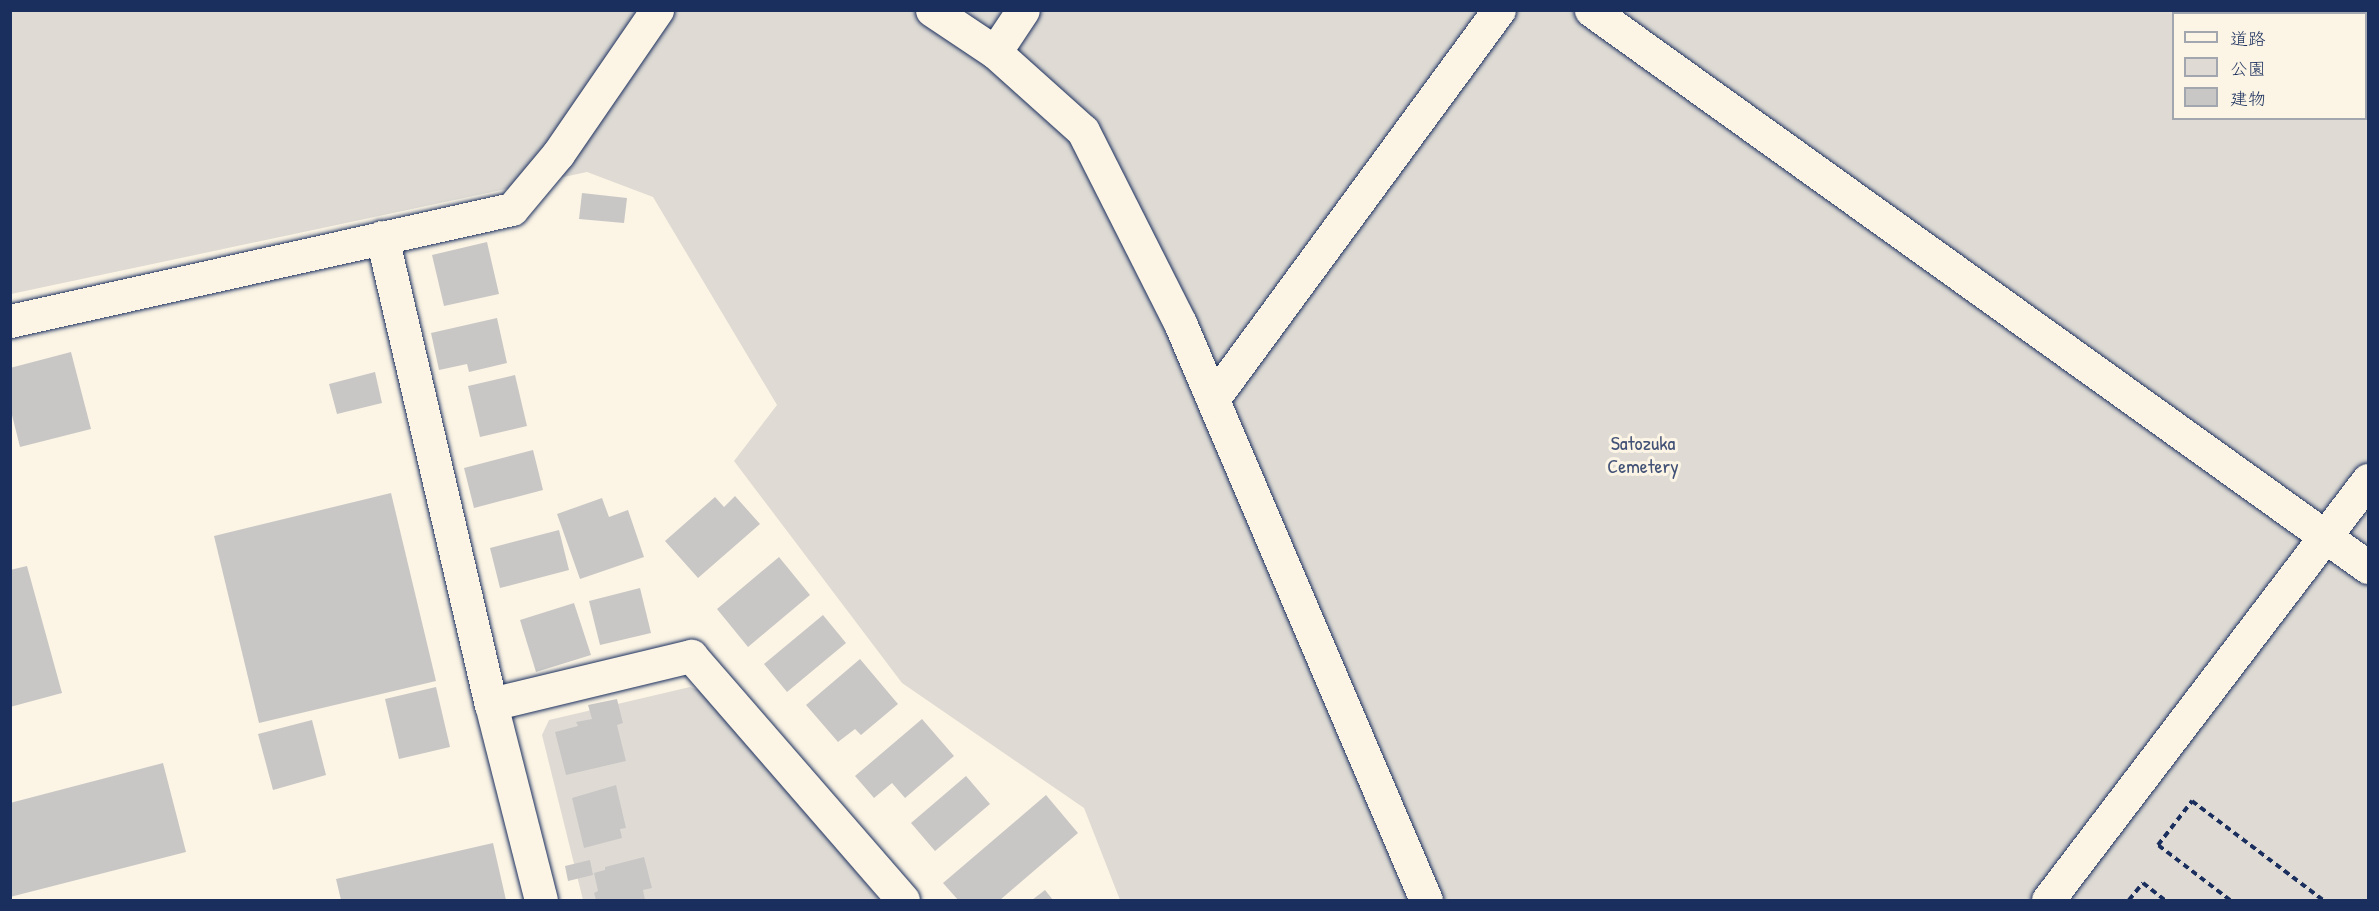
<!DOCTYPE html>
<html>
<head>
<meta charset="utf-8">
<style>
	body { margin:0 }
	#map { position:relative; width:2379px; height:911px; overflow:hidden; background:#fcf5e5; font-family:"Patrick Hand","Klee One",sans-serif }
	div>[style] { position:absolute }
	.green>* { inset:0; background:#dfdbd4 }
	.building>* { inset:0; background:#c8c7c6 }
	.path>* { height:4px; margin-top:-2px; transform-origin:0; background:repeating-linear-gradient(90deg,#1b2f5e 0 6px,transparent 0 10.5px) }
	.roads { filter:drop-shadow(0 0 2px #1b2f5e) drop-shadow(0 0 2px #1b2f5e) }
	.minor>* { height:33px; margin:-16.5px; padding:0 16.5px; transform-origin:16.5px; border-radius:16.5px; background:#fcf5e5 }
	span { translate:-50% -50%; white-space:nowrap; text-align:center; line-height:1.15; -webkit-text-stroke:6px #fcf5e5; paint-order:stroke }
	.park-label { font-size:20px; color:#425176 }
	.frame { position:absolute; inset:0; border:12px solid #1b2f5e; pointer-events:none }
	.legend { position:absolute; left:2172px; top:12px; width:195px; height:108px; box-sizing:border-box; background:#fcf5e5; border:2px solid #a2a6af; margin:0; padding:8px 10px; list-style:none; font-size:18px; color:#1b2f5e }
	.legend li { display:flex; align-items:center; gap:12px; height:30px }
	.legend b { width:30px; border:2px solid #a2a6af }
</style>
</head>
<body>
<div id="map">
	<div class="green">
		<i style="clip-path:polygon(evenodd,10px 11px,2368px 11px,2368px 900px,1120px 900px,1084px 808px,902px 683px,734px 461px,777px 405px,653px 197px,587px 172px,11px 294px,10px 11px,2174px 14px,2366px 14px,2366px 118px,2174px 118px,2174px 14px)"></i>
		<i style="clip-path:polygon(690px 687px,704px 692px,880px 900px,583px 900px,542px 735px,549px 720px)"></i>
	</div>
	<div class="building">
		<i style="clip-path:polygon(582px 193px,627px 198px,624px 223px,579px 219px)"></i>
		<i style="clip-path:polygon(487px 242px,499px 294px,444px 306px,432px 255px)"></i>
		<i style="clip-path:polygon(497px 318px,507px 363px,469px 372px,467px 364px,439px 370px,431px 333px)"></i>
		<i style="clip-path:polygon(71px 352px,91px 429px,20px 447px,10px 407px,10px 368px)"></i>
		<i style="clip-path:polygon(375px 372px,382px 403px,337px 414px,329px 384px)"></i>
		<i style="clip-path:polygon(515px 375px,527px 426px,480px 437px,468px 386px)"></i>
		<i style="clip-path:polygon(533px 450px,543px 490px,474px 508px,464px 468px)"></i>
		<i style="clip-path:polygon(391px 493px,436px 681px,259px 723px,214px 536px)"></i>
		<i style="clip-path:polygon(735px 496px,760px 524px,698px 578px,665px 541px,715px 497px,724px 507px)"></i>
		<i style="clip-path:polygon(602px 498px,609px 517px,628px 510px,644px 557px,580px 579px,557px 514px)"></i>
		<i style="clip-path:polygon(559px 530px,569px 570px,500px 588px,490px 548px)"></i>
		<i style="clip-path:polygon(779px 557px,810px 595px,748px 647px,717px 609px)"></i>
		<i style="clip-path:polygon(27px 566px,62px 693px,10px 707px,10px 570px)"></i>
		<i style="clip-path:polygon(640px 588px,651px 633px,600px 645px,589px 601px)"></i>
		<i style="clip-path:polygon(574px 603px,591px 655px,536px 672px,520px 620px)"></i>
		<i style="clip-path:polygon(823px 615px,846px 643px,787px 692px,764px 664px)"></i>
		<i style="clip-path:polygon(860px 659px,898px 704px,861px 735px,855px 729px,838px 742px,806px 705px)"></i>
		<i style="clip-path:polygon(436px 687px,450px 747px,399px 759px,385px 699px)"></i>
		<i style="clip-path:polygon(617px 699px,623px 723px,617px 725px,626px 761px,566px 775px,555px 732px,578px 726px,576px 722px,592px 719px,588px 705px)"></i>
		<i style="clip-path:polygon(922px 719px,954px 756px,905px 798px,892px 783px,874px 798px,855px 776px)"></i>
		<i style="clip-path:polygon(312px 720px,326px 775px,273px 790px,258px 734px)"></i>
		<i style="clip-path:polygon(163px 763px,186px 852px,10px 897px,10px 803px)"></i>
		<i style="clip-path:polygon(966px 776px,990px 804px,935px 851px,911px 823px)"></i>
		<i style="clip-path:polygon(616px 785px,626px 828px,620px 829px,622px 838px,584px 848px,572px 798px)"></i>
		<i style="clip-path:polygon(1046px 795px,1078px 833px,1000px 900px,958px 900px,943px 883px)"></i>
		<i style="clip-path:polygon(493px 843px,506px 900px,341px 900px,336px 879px)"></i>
		<i style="clip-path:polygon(644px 857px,652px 888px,643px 890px,645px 900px,596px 900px,594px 893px,598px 891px,594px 873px,605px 870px,605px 867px)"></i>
		<i style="clip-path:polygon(590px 860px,593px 875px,568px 881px,565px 866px)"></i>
		<i style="clip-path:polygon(1045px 890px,1053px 900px,1032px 900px)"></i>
	</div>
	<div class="path">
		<i style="left:2129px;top:900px;width:22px;rotate:-51deg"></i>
		<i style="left:2143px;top:883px;width:28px;rotate:38deg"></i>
		<i style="left:2230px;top:900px;width:91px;rotate:-142.6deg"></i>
		<i style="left:2158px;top:845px;width:56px;rotate:-52.3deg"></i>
		<i style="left:2192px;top:801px;width:164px;rotate:37.1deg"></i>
	</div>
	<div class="roads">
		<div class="minor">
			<i style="left:932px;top:10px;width:76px;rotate:33.7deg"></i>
			<i style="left:995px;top:52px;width:118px;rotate:41.9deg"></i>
			<i style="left:1083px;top:131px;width:215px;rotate:63.2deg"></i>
			<i style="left:1180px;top:323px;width:627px;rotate:66.91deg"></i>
			<i style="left:1591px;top:10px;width:956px;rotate:35.64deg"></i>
			<i style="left:995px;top:52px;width:50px;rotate:-56.3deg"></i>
			<i style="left:382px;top:237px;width:480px;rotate:76.9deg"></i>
			<i style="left:491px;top:704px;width:202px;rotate:75.7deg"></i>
			<i style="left:10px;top:321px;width:514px;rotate:-12.58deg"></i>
			<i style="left:512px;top:209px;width:72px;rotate:-50.1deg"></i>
			<i style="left:558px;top:154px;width:175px;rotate:-55.5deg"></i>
			<i style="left:1213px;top:399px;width:483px;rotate:-53.7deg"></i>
			<i style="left:491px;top:704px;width:206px;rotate:-13.5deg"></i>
			<i style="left:691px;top:656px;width:323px;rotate:49deg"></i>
			<i style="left:2048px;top:900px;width:528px;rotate:-52.7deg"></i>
		</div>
	</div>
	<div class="park-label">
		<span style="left:1643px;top:454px">Satozuka<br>Cemetery</span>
	</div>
	<div class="frame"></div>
	<ul class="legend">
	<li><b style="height:8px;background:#fcf5e5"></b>道路</li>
	<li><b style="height:16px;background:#dfdbd4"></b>公園</li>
	<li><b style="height:16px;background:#c8c7c6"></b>建物</li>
	</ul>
</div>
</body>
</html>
